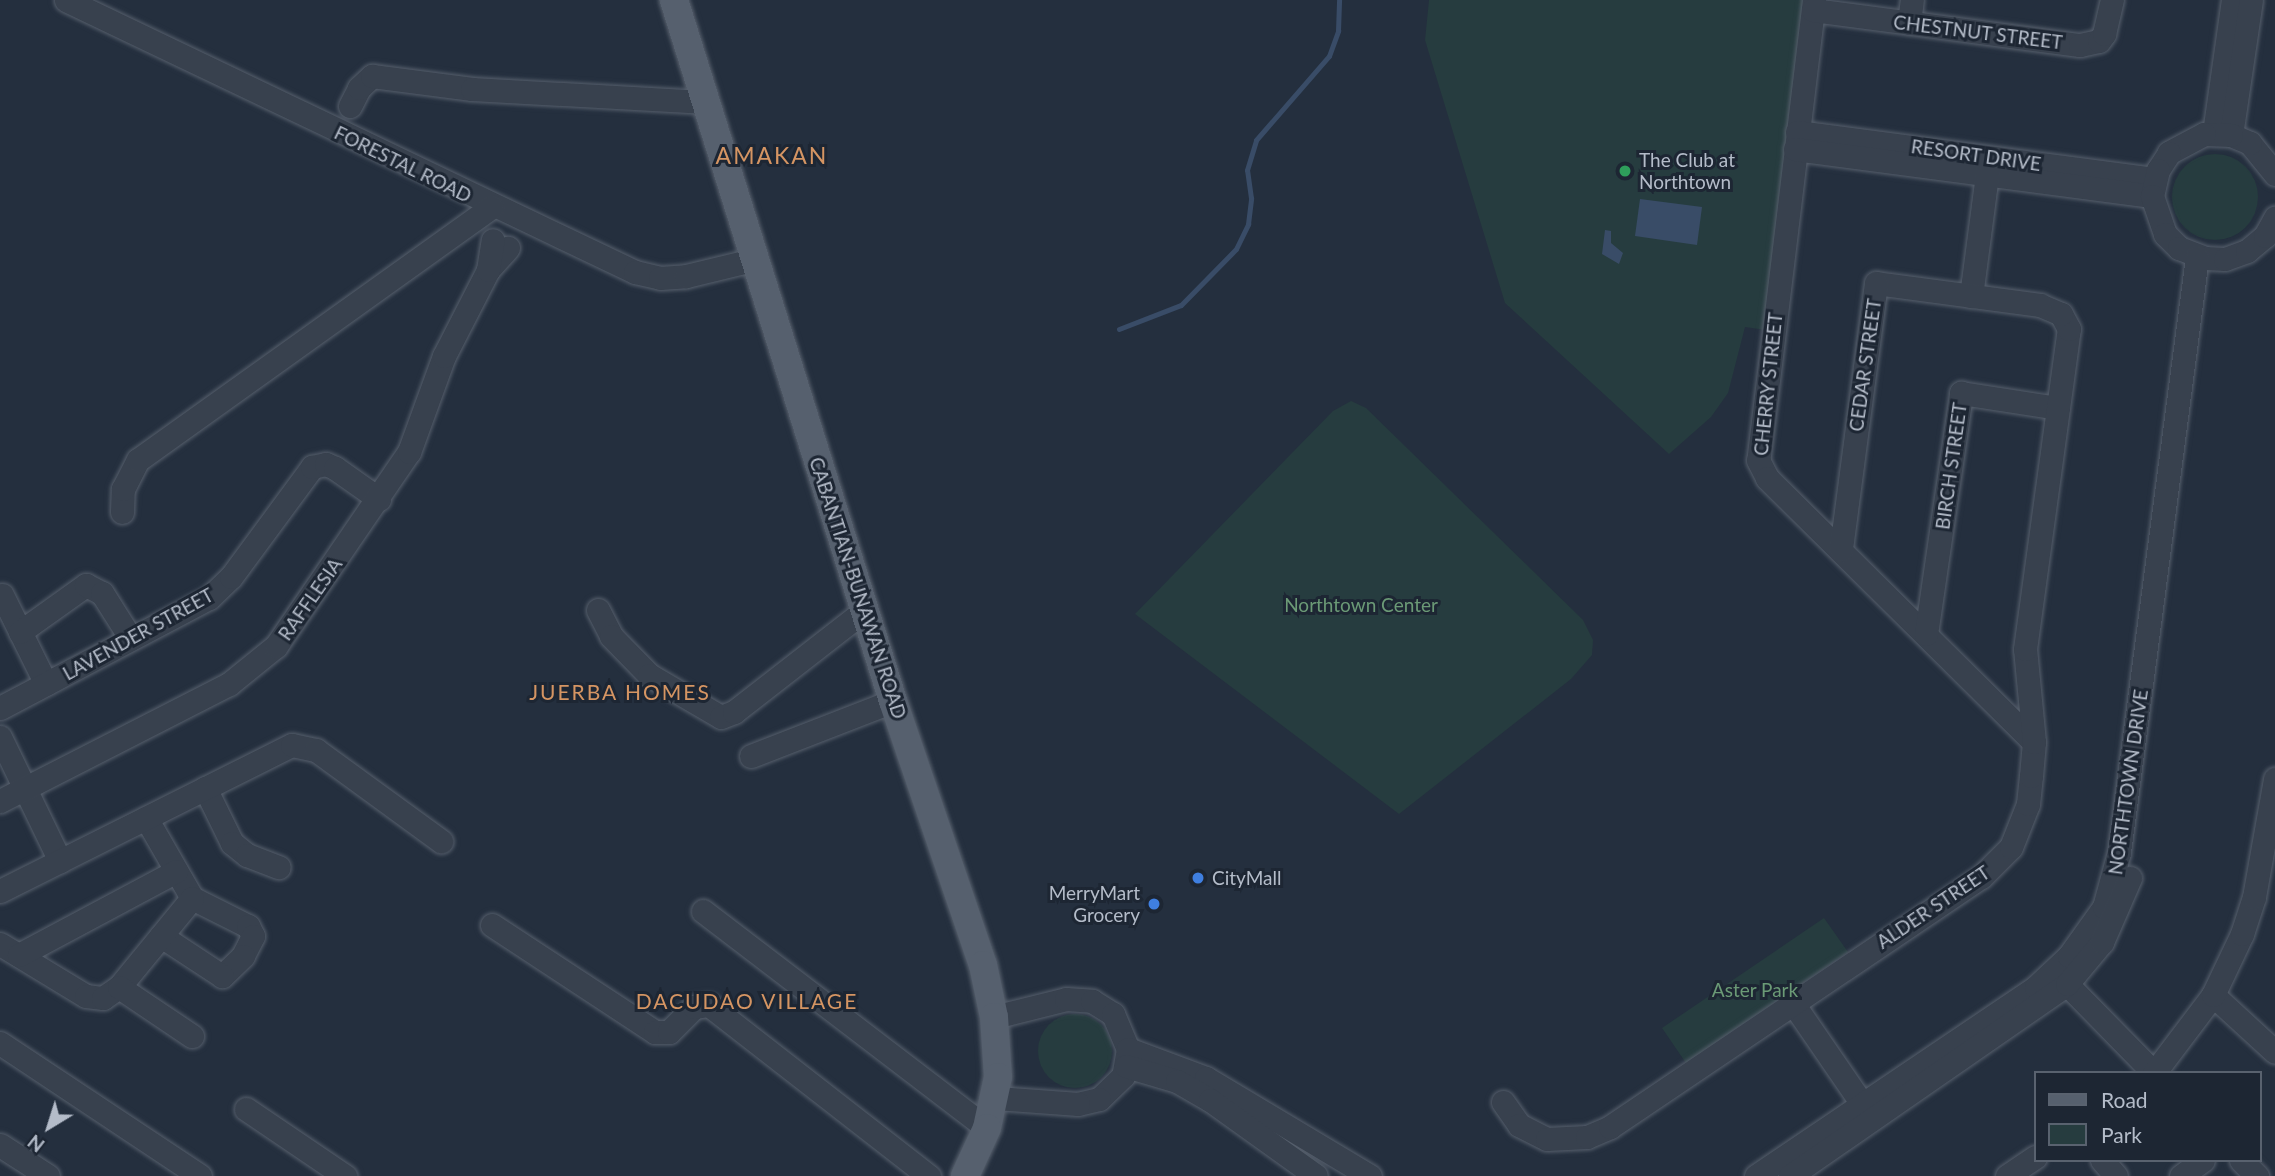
<!DOCTYPE html>
<html>
<head>
<meta charset="utf-8">
<style>
	body { margin:0 }
	#map { position:relative; width:2275px; height:1176px; overflow:hidden; background:#242f3e; font-family:Lato,sans-serif }
	div>[style] { position:absolute }
	.green>* { inset:0; background:#263c3f }
	.round { border-radius:50% }
	.water>* { inset:0; background:#394c67 }
	.stream>* { height:5px; margin:-2.5px; padding:0 2.5px; transform-origin:2.5px; border-radius:2.5px; background:#394c67 }
	.roads { filter:drop-shadow(0 0 2px #565f6c) drop-shadow(0 0 2px #565f6c) }
	.minor>* { height:23px; margin:-11.5px; padding:0 11.5px; transform-origin:11.5px; border-radius:11.5px; background:#38414e }
	.major>* { height:28px; margin:-14px; padding:0 14px; transform-origin:14px; border-radius:14px; background:#56606e }
	.dots>* { width:19px; height:19px; translate:-50% -50%; box-sizing:border-box; border:4px solid #1d2633; border-radius:50% }
	span { translate:-50% -50%; white-space:nowrap; text-align:center; line-height:1.15; -webkit-text-stroke:6px #1d2633; paint-order:stroke }
	.street-label { font-size:19px; color:#b4bcc9 }
	.poi-label { font-size:19px; color:#b4bcc9 }
	.left { translate:0 -50%; text-align:left }
	.right { translate:-100% -50%; text-align:right }
	.park-label { font-size:19px; color:#6b9a76 }
	.neighbourhood-label { font-size:21px; color:#d59563; letter-spacing:2px }
	.quarter-label { font-size:23px; color:#d59563; letter-spacing:2px }
	.legend { position:absolute; left:2034px; top:1071px; width:228px; height:91px; box-sizing:border-box; background:#1d2633; border:2px solid #59626f; margin:0; padding:9px 12px; list-style:none; font-size:21px; color:#b4bcc9 }
	.legend li { display:flex; align-items:center; gap:14px; height:35px }
	.legend b { width:35px; border:2px solid #59626f }
	.north { position:absolute; left:14px; top:1092px; width:70px; height:70px; -webkit-text-stroke:5px #1d2633; paint-order:stroke; rotate:218deg; font-size:19px; font-weight:700; line-height:28px; text-align:center; color:#b4bcc9 }
	.north::after { content:''; display:block; margin:auto; width:24px; height:32px; background:#b4bcc9; clip-path:polygon(50% 0,100% 100%,50% 72%,0 100%) }
</style>
</head>
<body>
<div id="map">
	<div class="green">
		<i style="clip-path:polygon(1429px 0,1805px 0,1766px 330px,1745px 327px,1728px 393px,1711px 417px,1669px 454px,1505px 303px,1425px 40px)"></i>
		<i class="round" style="left:2172px;top:154px;width:86px;height:86px"></i>
		<i style="clip-path:polygon(1351px 401px,1366px 408px,1583px 620px,1593px 640px,1592px 655px,1571px 679px,1399px 814px,1135px 614px,1333px 411px)"></i>
		<i style="clip-path:polygon(1824px 918px,1848px 952px,1686px 1063px,1662px 1028px)"></i>
		<i class="round" style="left:1038px;top:1014px;width:74px;height:74px"></i>
	</div>
	<div class="water">
		<i style="clip-path:polygon(1640px 199px,1702px 207px,1697px 245px,1635px 236px)"></i>
		<i style="clip-path:polygon(1605px 230px,1611px 231px,1611px 243px,1623px 253px,1619px 264px,1602px 254px)"></i>
	</div>
	<div class="stream">
		<i style="left:1119px;top:329px;width:66px;rotate:-21.2deg"></i>
		<i style="left:1181px;top:305px;width:78px;rotate:-45.5deg"></i>
		<i style="left:1236px;top:249px;width:28px;rotate:-64deg"></i>
		<i style="left:1248px;top:224px;width:26px;rotate:-83deg"></i>
		<i style="left:1251px;top:198px;width:28px;rotate:-98deg"></i>
		<i style="left:1247px;top:170px;width:31px;rotate:-73deg"></i>
		<i style="left:1256px;top:140px;width:111px;rotate:-49deg"></i>
		<i style="left:1329px;top:56px;width:27px;rotate:-70deg"></i>
		<i style="left:1338px;top:31px;width:31px;rotate:-88deg"></i>
	</div>
	<div class="roads">
		<div class="minor">
			<i style="left:66px;top:0;width:631px;rotate:25.55deg"></i>
			<i style="left:635px;top:272px;width:26px;rotate:13deg"></i>
			<i style="left:660px;top:278px;width:26px;rotate:-4deg"></i>
			<i style="left:686px;top:276px;width:68px;rotate:-13.6deg"></i>
			<i style="left:1814px;top:0;width:463px;rotate:96.9deg"></i>
			<i style="left:1758px;top:460px;width:20px;rotate:63deg"></i>
			<i style="left:1767px;top:478px;width:375px;rotate:44.7deg"></i>
			<i style="left:1813px;top:10px;width:269px;rotate:7.5deg"></i>
			<i style="left:2080px;top:45px;width:19px;rotate:-12deg"></i>
			<i style="left:2099px;top:41px;width:9px;rotate:-54deg"></i>
			<i style="left:2104px;top:34px;width:35px;rotate:-77deg"></i>
			<i style="left:1909px;top:23px;width:23px;rotate:-83deg"></i>
			<i style="left:350px;top:106px;width:20px;rotate:-63deg"></i>
			<i style="left:359px;top:88px;width:18px;rotate:-43deg"></i>
			<i style="left:372px;top:76px;width:101px;rotate:7.4deg"></i>
			<i style="left:472px;top:89px;width:235px;rotate:3.2deg"></i>
			<i style="left:1797px;top:132px;width:360px;rotate:7.5deg"></i>
			<i style="left:2214px;top:133px;width:134px;rotate:-81.9deg"></i>
			<i style="left:2231px;top:135px;width:136px;rotate:-81.6deg"></i>
			<i style="left:1795px;top:149px;width:360px;rotate:7.5deg"></i>
			<i style="left:2275px;top:174px;width:40px;rotate:-129deg"></i>
			<i style="left:2250px;top:143px;width:21px;rotate:-157deg"></i>
			<i style="left:2231px;top:135px;width:27px;rotate:-178deg"></i>
			<i style="left:2204px;top:134px;width:40px;rotate:152deg"></i>
			<i style="left:2169px;top:153px;width:20px;rotate:123deg"></i>
			<i style="left:2158px;top:170px;width:27px;rotate:103deg"></i>
			<i style="left:2152px;top:196px;width:40px;rotate:71.1deg"></i>
			<i style="left:2165px;top:234px;width:20px;rotate:45deg"></i>
			<i style="left:2179px;top:248px;width:28px;rotate:21deg"></i>
			<i style="left:2205px;top:258px;width:20px;rotate:3deg"></i>
			<i style="left:2225px;top:259px;width:23px;rotate:-20deg"></i>
			<i style="left:2247px;top:251px;width:23px;rotate:-40deg"></i>
			<i style="left:2265px;top:236px;width:21px;rotate:-61deg"></i>
			<i style="left:488px;top:270px;width:30px;rotate:-48deg"></i>
			<i style="left:1971px;top:296px;width:137px;rotate:-82.5deg"></i>
			<i style="left:122px;top:512px;width:23px;rotate:-88deg"></i>
			<i style="left:123px;top:489px;width:33px;rotate:-63deg"></i>
			<i style="left:138px;top:460px;width:435px;rotate:-35.6deg"></i>
			<i style="left:2px;top:595px;width:99px;rotate:63.7deg"></i>
			<i style="left:598px;top:610px;width:29px;rotate:63deg"></i>
			<i style="left:611px;top:636px;width:54px;rotate:45.7deg"></i>
			<i style="left:649px;top:675px;width:83px;rotate:30.3deg"></i>
			<i style="left:721px;top:717px;width:14px;rotate:-21deg"></i>
			<i style="left:734px;top:712px;width:166px;rotate:-37.9deg"></i>
			<i style="left:20px;top:632px;width:81px;rotate:-35.5deg"></i>
			<i style="left:86px;top:585px;width:18px;rotate:27deg"></i>
			<i style="left:102px;top:593px;width:54px;rotate:57.8deg"></i>
			<i style="left:1926px;top:634px;width:244px;rotate:-81.7deg"></i>
			<i style="left:1961px;top:393px;width:98px;rotate:8.8deg"></i>
			<i style="left:0;top:708px;width:236px;rotate:-27.8deg"></i>
			<i style="left:209px;top:598px;width:30px;rotate:-44deg"></i>
			<i style="left:231px;top:577px;width:137px;rotate:-53.6deg"></i>
			<i style="left:312px;top:467px;width:14px;rotate:-12deg"></i>
			<i style="left:326px;top:464px;width:10px;rotate:24deg"></i>
			<i style="left:335px;top:468px;width:54px;rotate:35.2deg"></i>
			<i style="left:0;top:737px;width:138px;rotate:64.2deg"></i>
			<i style="left:751px;top:756px;width:152px;rotate:-21.2deg"></i>
			<i style="left:205px;top:788px;width:61px;rotate:63.9deg"></i>
			<i style="left:232px;top:843px;width:19px;rotate:39deg"></i>
			<i style="left:247px;top:855px;width:34px;rotate:21deg"></i>
			<i style="left:0;top:801px;width:257px;rotate:-27.1deg"></i>
			<i style="left:229px;top:684px;width:60px;rotate:-39deg"></i>
			<i style="left:276px;top:646px;width:235px;rotate:-55.6deg"></i>
			<i style="left:409px;top:452px;width:102px;rotate:-70deg"></i>
			<i style="left:444px;top:356px;width:97px;rotate:-62.9deg"></i>
			<i style="left:488px;top:270px;width:30px;rotate:-81deg"></i>
			<i style="left:146px;top:818px;width:92px;rotate:60.1deg"></i>
			<i style="left:192px;top:898px;width:63px;rotate:26.6deg"></i>
			<i style="left:248px;top:926px;width:11px;rotate:63deg"></i>
			<i style="left:253px;top:936px;width:22px;rotate:117deg"></i>
			<i style="left:243px;top:956px;width:29px;rotate:136deg"></i>
			<i style="left:222px;top:976px;width:73px;rotate:-146.7deg"></i>
			<i style="left:0;top:891px;width:326px;rotate:-26.6deg"></i>
			<i style="left:292px;top:745px;width:25px;rotate:12deg"></i>
			<i style="left:316px;top:750px;width:155px;rotate:36.1deg"></i>
			<i style="left:703px;top:911px;width:357px;rotate:37.4deg"></i>
			<i style="left:492px;top:925px;width:195px;rotate:33.3deg"></i>
			<i style="left:655px;top:1032px;width:14px"></i>
			<i style="left:669px;top:1032px;width:35px;rotate:-45deg"></i>
			<i style="left:694px;top:1007px;width:15px;rotate:-8deg"></i>
			<i style="left:709px;top:1005px;width:279px;rotate:37.9deg"></i>
			<i style="left:0;top:944px;width:100px;rotate:31.2deg"></i>
			<i style="left:86px;top:996px;width:17px;rotate:7deg"></i>
			<i style="left:103px;top:998px;width:19px;rotate:-35deg"></i>
			<i style="left:119px;top:987px;width:115px;rotate:-50.6deg"></i>
			<i style="left:19px;top:955px;width:178px;rotate:-28.1deg"></i>
			<i style="left:2058px;top:975px;width:137px;rotate:45.6deg"></i>
			<i style="left:119px;top:987px;width:88px;rotate:33.9deg"></i>
			<i style="left:2213px;top:995px;width:84px;rotate:42.6deg"></i>
			<i style="left:1792px;top:1002px;width:136px;rotate:55.5deg"></i>
			<i style="left:994px;top:1017px;width:74px;rotate:-14deg"></i>
			<i style="left:1066px;top:999px;width:26px;rotate:4deg"></i>
			<i style="left:1092px;top:1001px;width:25px;rotate:32deg"></i>
			<i style="left:1113px;top:1014px;width:38px;rotate:67deg"></i>
			<i style="left:1128px;top:1049px;width:27px;rotate:100deg"></i>
			<i style="left:1123px;top:1076px;width:33px;rotate:136deg"></i>
			<i style="left:1099px;top:1099px;width:22px;rotate:167deg"></i>
			<i style="left:1078px;top:1104px;width:82px;rotate:-175.8deg"></i>
			<i style="left:0;top:1043px;width:240px;rotate:33.6deg"></i>
			<i style="left:1128px;top:1049px;width:83px;rotate:20.4deg"></i>
			<i style="left:1206px;top:1078px;width:191px;rotate:30.9deg"></i>
			<i style="left:1126px;top:1066px;width:53px;rotate:16.4deg"></i>
			<i style="left:1177px;top:1081px;width:38px;rotate:30deg"></i>
			<i style="left:1210px;top:1100px;width:130px;rotate:35.6deg"></i>
			<i style="left:2154px;top:1073px;width:98px;rotate:-52.9deg"></i>
			<i style="left:2213px;top:995px;width:68px;rotate:-64.6deg"></i>
			<i style="left:2242px;top:934px;width:39px;rotate:-72deg"></i>
			<i style="left:2254px;top:897px;width:120px;rotate:-79.9deg"></i>
			<i style="left:1503px;top:1102px;width:28px;rotate:55deg"></i>
			<i style="left:1519px;top:1125px;width:31px;rotate:27deg"></i>
			<i style="left:1547px;top:1139px;width:40px;rotate:-2.9deg"></i>
			<i style="left:1587px;top:1137px;width:25px;rotate:-23deg"></i>
			<i style="left:1610px;top:1127px;width:447px;rotate:-34deg"></i>
			<i style="left:1981px;top:877px;width:42px;rotate:-45deg"></i>
			<i style="left:2011px;top:847px;width:46px;rotate:-68.4deg"></i>
			<i style="left:2028px;top:804px;width:28px;rotate:-84deg"></i>
			<i style="left:2031px;top:776px;width:34px;rotate:-85deg"></i>
			<i style="left:2034px;top:742px;width:93px;rotate:-95.5deg"></i>
			<i style="left:2025px;top:649px;width:323px;rotate:-82.2deg"></i>
			<i style="left:2069px;top:329px;width:17px;rotate:-118deg"></i>
			<i style="left:2061px;top:314px;width:23px;rotate:-157deg"></i>
			<i style="left:2040px;top:305px;width:165px;rotate:-172.4deg"></i>
			<i style="left:1876px;top:283px;width:269px;rotate:97.5deg"></i>
			<i style="left:246px;top:1109px;width:120px;rotate:34.1deg"></i>
			<i style="left:0;top:1145px;width:57px;rotate:32.9deg"></i>
			<i style="left:2102px;top:1160px;width:21px;rotate:49deg"></i>
			<i style="left:2241px;top:1160px;width:23px;rotate:45deg"></i>
			<i style="left:1756px;top:1176px;width:338px;rotate:-34deg"></i>
			<i style="left:2036px;top:987px;width:45px;rotate:-43.2deg"></i>
			<i style="left:2069px;top:956px;width:60px;rotate:-54.5deg"></i>
			<i style="left:2104px;top:907px;width:57px;rotate:-74.7deg"></i>
			<i style="left:2119px;top:852px;width:600px;rotate:-82.53deg"></i>
			<i style="left:1790px;top:1176px;width:337px;rotate:-34.7deg"></i>
			<i style="left:2067px;top:984px;width:55px;rotate:-50.2deg"></i>
			<i style="left:2102px;top:942px;width:70px;rotate:-66.4deg"></i>
			<i style="left:2007px;top:1176px;width:34px;rotate:-34deg"></i>
			<i style="left:2181px;top:1176px;width:27px;rotate:-36deg"></i>
		</div>
		<div class="major">
			<i style="left:674px;top:0;width:734px;rotate:72.65deg"></i>
			<i style="left:893px;top:701px;width:279px;rotate:71.2deg"></i>
			<i style="left:983px;top:965px;width:53px;rotate:78.1deg"></i>
			<i style="left:994px;top:1017px;width:60px;rotate:86.2deg"></i>
			<i style="left:998px;top:1077px;width:52px;rotate:102.2deg"></i>
			<i style="left:987px;top:1128px;width:53px;rotate:114.6deg"></i>
		</div>
	</div>
	<div class="dots">
		<i style="left:1625px;top:171px;background:#2e9e5b"></i>
		<i style="left:1198px;top:878px;background:#3f7fe0"></i>
		<i style="left:1154px;top:904px;background:#3f7fe0"></i>
	</div>
	<div class="street-label">
		<span style="left:1978px;top:32px;rotate:7deg">CHESTNUT STREET</span>
		<span style="left:1976px;top:155px;rotate:8deg">RESORT DRIVE</span>
		<span style="left:403px;top:164px;rotate:26deg">FORESTAL ROAD</span>
		<span style="left:1865px;top:365px;rotate:-82deg">CEDAR STREET</span>
		<span style="left:1768px;top:384px;rotate:-84deg">CHERRY STREET</span>
		<span style="left:1951px;top:466px;rotate:-82deg">BIRCH STREET</span>
		<span style="left:858px;top:588px;rotate:72deg">CABANTIAN-BUNAWAN ROAD</span>
		<span style="left:310px;top:599px;rotate:-55deg">RAFFLESIA</span>
		<span style="left:138px;top:634px;rotate:-29deg">LAVENDER STREET</span>
		<span style="left:2128px;top:782px;rotate:-82deg">NORTHTOWN DRIVE</span>
		<span style="left:1933px;top:907px;rotate:-34deg">ALDER STREET</span>
	</div>
	<div class="poi-label">
		<span class="left" style="left:1639px;top:171px">The Club at<br>Northtown</span>
		<span class="left" style="left:1212px;top:878px">CityMall</span>
		<span class="right" style="left:1140px;top:904px">MerryMart<br>Grocery</span>
	</div>
	<div class="park-label">
		<span style="left:1361px;top:605px">Northtown Center</span>
		<span style="left:1755px;top:990px">Aster Park</span>
	</div>
	<div class="neighbourhood-label">
		<span style="left:620px;top:692px">JUERBA HOMES</span>
		<span style="left:747px;top:1001px">DACUDAO VILLAGE</span>
	</div>
	<div class="quarter-label">
		<span style="left:772px;top:155px">AMAKAN</span>
	</div>
	<ul class="legend">
	<li><b style="height:9px;background:#56606e"></b>Road</li>
	<li><b style="height:19px;background:#263c3f"></b>Park</li>
	</ul>
	<div class="north">N</div>
</div>
</body>
</html>
